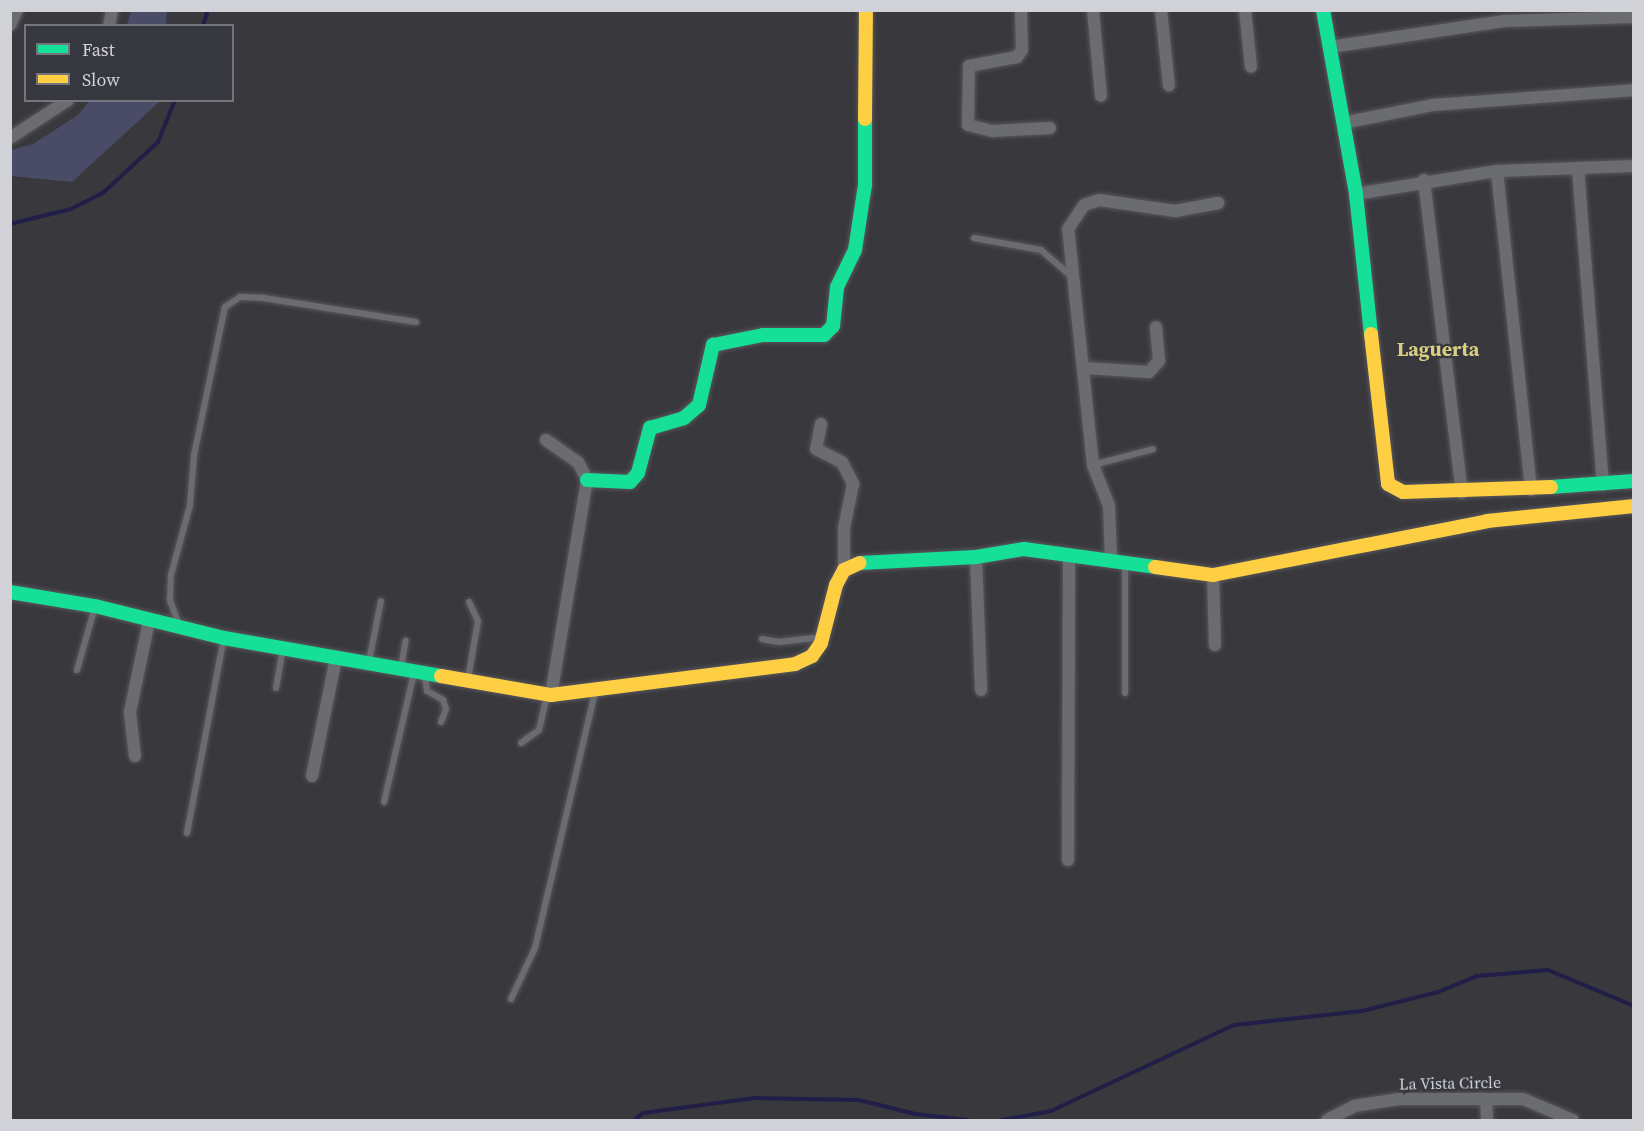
<!DOCTYPE html>
<html>
<head>
<meta charset="utf-8">
<style>
	body { margin:0 }
	#map { position:relative; width:1644px; height:1131px; overflow:hidden; background:#38383d; font-family:"Source Serif 4",serif }
	div>[style] { position:absolute }
	.green>* { inset:0; background:#4a4b67 }
	.stream>* { height:4px; margin:-2px; padding:0 2px; transform-origin:2px; border-radius:2px; background:#211e48 }
	.roads { filter:drop-shadow(0 0 2px #56565b) drop-shadow(0 0 2px #56565b) }
	.lane>* { height:6px; margin:-3px; padding:0 3px; transform-origin:3px; border-radius:3px; background:#6b6c6f }
	.street>* { height:12px; margin:-6px; padding:0 6px; transform-origin:6px; border-radius:6px; background:#6b6c6f }
	.fast>* { height:14px; margin:-7px; padding:0 7px; transform-origin:7px; border-radius:7px; background:#16e098 }
	.slow>* { height:14px; margin:-7px; padding:0 7px; transform-origin:7px; border-radius:7px; background:#ffcf43 }
	span { translate:-50% -50%; white-space:nowrap; text-align:center; line-height:1.15; -webkit-text-stroke:4.5px #36373f; paint-order:stroke }
	.street-label { font-size:16px; color:#d1d2d7 }
	.quarter-label { font-size:20px; color:#d8cf80; font-weight:700 }
	.frame { position:absolute; inset:0; border:12px solid #d1d2d7; pointer-events:none }
	.legend { position:absolute; left:24px; top:24px; width:210px; height:78px; box-sizing:border-box; background:#36373f; border:2px solid #74757c; margin:0; padding:8px 10px; list-style:none; font-size:18px; color:#d1d2d7 }
	.legend li { display:flex; align-items:center; gap:12px; height:30px }
	.legend b { width:30px; border:2px solid #74757c }
</style>
</head>
<body>
<div id="map">
	<div class="green">
		<i style="clip-path:polygon(131px 11px,167px 11px,166px 25px,127px 25px)"></i>
		<i style="clip-path:polygon(90px 100px,160px 101px,72px 182px,11px 176px,11px 150px,33px 144px,78px 115px)"></i>
	</div>
	<div class="stream">
		<i style="left:203px;top:26px;width:17px;rotate:-73deg"></i>
		<i style="left:10px;top:224px;width:63px;rotate:-13.8deg"></i>
		<i style="left:71px;top:209px;width:37px;rotate:-27deg"></i>
		<i style="left:104px;top:192px;width:74px;rotate:-42.8deg"></i>
		<i style="left:158px;top:142px;width:45px;rotate:-68deg"></i>
		<i style="left:634px;top:1120px;width:11px;rotate:-38deg"></i>
		<i style="left:643px;top:1113px;width:113px;rotate:-7.6deg"></i>
		<i style="left:755px;top:1098px;width:104px;rotate:1.1deg"></i>
		<i style="left:859px;top:1100px;width:58px;rotate:14deg"></i>
		<i style="left:915px;top:1114px;width:53px;rotate:6.5deg"></i>
		<i style="left:1002px;top:1120px;width:50px;rotate:-10.4deg"></i>
		<i style="left:1051px;top:1111px;width:202px;rotate:-25.2deg"></i>
		<i style="left:1234px;top:1025px;width:129px;rotate:-6.2deg"></i>
		<i style="left:1362px;top:1011px;width:78px;rotate:-14deg"></i>
		<i style="left:1438px;top:992px;width:42px;rotate:-22.3deg"></i>
		<i style="left:1477px;top:976px;width:71px;rotate:-4.8deg"></i>
		<i style="left:1548px;top:970px;width:93px;rotate:22.7deg"></i>
	</div>
	<div class="roads">
		<div class="lane">
			<i style="left:974px;top:238px;width:68px;rotate:10.2deg"></i>
			<i style="left:1041px;top:250px;width:37px;rotate:41deg"></i>
			<i style="left:1093px;top:465px;width:62px;rotate:-14.9deg"></i>
			<i style="left:1125px;top:565px;width:128px;rotate:90deg"></i>
			<i style="left:179px;top:625px;width:27px;rotate:-110deg"></i>
			<i style="left:170px;top:600px;width:25px;rotate:-88deg"></i>
			<i style="left:171px;top:575px;width:73px;rotate:-74.8deg"></i>
			<i style="left:190px;top:505px;width:50px;rotate:-85.4deg"></i>
			<i style="left:194px;top:455px;width:151px;rotate:-78.2deg"></i>
			<i style="left:225px;top:307px;width:18px;rotate:-34deg"></i>
			<i style="left:240px;top:297px;width:23px;rotate:2deg"></i>
			<i style="left:263px;top:298px;width:155px;rotate:8.9deg"></i>
			<i style="left:762px;top:639px;width:17px;rotate:10deg"></i>
			<i style="left:779px;top:642px;width:44px;rotate:-6.5deg"></i>
			<i style="left:369px;top:661px;width:61px;rotate:-78.7deg"></i>
			<i style="left:401px;top:667px;width:27px;rotate:-80deg"></i>
			<i style="left:77px;top:670px;width:66px;rotate:-74.1deg"></i>
			<i style="left:425px;top:675px;width:16px;rotate:83deg"></i>
			<i style="left:427px;top:691px;width:18px;rotate:29deg"></i>
			<i style="left:443px;top:700px;width:9px;rotate:72deg"></i>
			<i style="left:446px;top:709px;width:14px;rotate:111deg"></i>
			<i style="left:468px;top:679px;width:59px;rotate:-80.2deg"></i>
			<i style="left:478px;top:621px;width:21px;rotate:-115deg"></i>
			<i style="left:276px;top:688px;width:40px;rotate:-80deg"></i>
			<i style="left:521px;top:743px;width:22px;rotate:-36deg"></i>
			<i style="left:539px;top:730px;width:37px;rotate:-77deg"></i>
			<i style="left:384px;top:802px;width:132px;rotate:-76.9deg"></i>
			<i style="left:187px;top:833px;width:198px;rotate:-79.3deg"></i>
			<i style="left:511px;top:999px;width:56px;rotate:-64.8deg"></i>
			<i style="left:535px;top:948px;width:263px;rotate:-76.8deg"></i>
		</div>
		<div class="street">
			<i style="left:1021px;top:10px;width:40px;rotate:88.6deg"></i>
			<i style="left:1022px;top:50px;width:9px;rotate:126deg"></i>
			<i style="left:1017px;top:57px;width:49px;rotate:169.4deg"></i>
			<i style="left:969px;top:66px;width:59px;rotate:91deg"></i>
			<i style="left:968px;top:125px;width:25px;rotate:14deg"></i>
			<i style="left:992px;top:131px;width:58px;rotate:-3deg"></i>
			<i style="left:1093px;top:10px;width:86px;rotate:84.7deg"></i>
			<i style="left:1161px;top:10px;width:76px;rotate:84deg"></i>
			<i style="left:1245px;top:10px;width:57px;rotate:84deg"></i>
			<i style="left:10px;top:25px;width:17px;rotate:-65deg"></i>
			<i style="left:109px;top:26px;width:16px;rotate:-79deg"></i>
			<i style="left:1330px;top:47px;width:176px;rotate:-8.5deg"></i>
			<i style="left:1504px;top:21px;width:130px;rotate:-1.8deg"></i>
			<i style="left:1343px;top:123px;width:91px;rotate:-11.4deg"></i>
			<i style="left:1432px;top:105px;width:203px;rotate:-4.2deg"></i>
			<i style="left:10px;top:138px;width:69px;rotate:-33.2deg"></i>
			<i style="left:1578px;top:168px;width:318px;rotate:85.5deg"></i>
			<i style="left:1497px;top:171px;width:321px;rotate:83.9deg"></i>
			<i style="left:1424px;top:180px;width:315px;rotate:83.1deg"></i>
			<i style="left:1356px;top:194px;width:143px;rotate:-9.3deg"></i>
			<i style="left:1497px;top:171px;width:137px;rotate:-2.1deg"></i>
			<i style="left:1084px;top:368px;width:65px;rotate:3.5deg"></i>
			<i style="left:1149px;top:372px;width:15px;rotate:-48deg"></i>
			<i style="left:1159px;top:361px;width:34px;rotate:-95deg"></i>
			<i style="left:821px;top:424px;width:25px;rotate:101deg"></i>
			<i style="left:816px;top:449px;width:29px;rotate:27deg"></i>
			<i style="left:842px;top:462px;width:25px;rotate:63deg"></i>
			<i style="left:853px;top:484px;width:45px;rotate:101.6deg"></i>
			<i style="left:844px;top:528px;width:42px;rotate:90deg"></i>
			<i style="left:546px;top:440px;width:39px;rotate:35deg"></i>
			<i style="left:578px;top:462px;width:20px;rotate:63deg"></i>
			<i style="left:587px;top:480px;width:218px;rotate:99.5deg"></i>
			<i style="left:976px;top:557px;width:133px;rotate:87.8deg"></i>
			<i style="left:1111px;top:558px;width:52px;rotate:-92.2deg"></i>
			<i style="left:1109px;top:506px;width:44px;rotate:-111.3deg"></i>
			<i style="left:1093px;top:465px;width:237px;rotate:-96deg"></i>
			<i style="left:1068px;top:229px;width:29px;rotate:-56deg"></i>
			<i style="left:1084px;top:205px;width:16px;rotate:-18deg"></i>
			<i style="left:1099px;top:200px;width:77px;rotate:8.2deg"></i>
			<i style="left:1175px;top:211px;width:44px;rotate:-10.5deg"></i>
			<i style="left:1213px;top:575px;width:70px;rotate:88.4deg"></i>
			<i style="left:135px;top:756px;width:44px;rotate:-96.5deg"></i>
			<i style="left:130px;top:712px;width:93px;rotate:-78.2deg"></i>
			<i style="left:312px;top:776px;width:120px;rotate:-78.5deg"></i>
			<i style="left:1068px;top:860px;width:306px;rotate:-89.8deg"></i>
			<i style="left:1486px;top:1099px;width:21px;rotate:87deg"></i>
			<i style="left:1327px;top:1120px;width:30px;rotate:-27deg"></i>
			<i style="left:1354px;top:1106px;width:46px;rotate:-8.8deg"></i>
			<i style="left:1399px;top:1099px;width:124px"></i>
			<i style="left:1523px;top:1099px;width:54px;rotate:22.8deg"></i>
		</div>
		<div class="fast">
			<i style="left:1323px;top:10px;width:187px;rotate:79.8deg"></i>
			<i style="left:1356px;top:194px;width:141px;rotate:83.9deg"></i>
			<i style="left:587px;top:480px;width:43px;rotate:2.7deg"></i>
			<i style="left:630px;top:482px;width:12px;rotate:-48deg"></i>
			<i style="left:638px;top:473px;width:47px;rotate:-75.1deg"></i>
			<i style="left:650px;top:428px;width:35px;rotate:-16deg"></i>
			<i style="left:684px;top:418px;width:20px;rotate:-41deg"></i>
			<i style="left:699px;top:405px;width:62px;rotate:-76.9deg"></i>
			<i style="left:713px;top:345px;width:51px;rotate:-11.3deg"></i>
			<i style="left:763px;top:335px;width:61px"></i>
			<i style="left:824px;top:335px;width:13px;rotate:-45deg"></i>
			<i style="left:833px;top:326px;width:39px;rotate:-84deg"></i>
			<i style="left:837px;top:287px;width:41px;rotate:-64.1deg"></i>
			<i style="left:855px;top:250px;width:66px;rotate:-81.3deg"></i>
			<i style="left:865px;top:185px;width:66px;rotate:-90deg"></i>
			<i style="left:1551px;top:487px;width:83px;rotate:-4.1deg"></i>
			<i style="left:860px;top:563px;width:116px;rotate:-3deg"></i>
			<i style="left:976px;top:557px;width:49px;rotate:-9.5deg"></i>
			<i style="left:1024px;top:549px;width:132px;rotate:7.8deg"></i>
			<i style="left:10px;top:592px;width:86px;rotate:9.4deg"></i>
			<i style="left:95px;top:606px;width:133px;rotate:13.9deg"></i>
			<i style="left:224px;top:638px;width:220px;rotate:9.9deg"></i>
		</div>
		<div class="slow">
			<i style="left:865px;top:119px;width:109px;rotate:-89.5deg"></i>
			<i style="left:1371px;top:334px;width:151px;rotate:83.5deg"></i>
			<i style="left:1388px;top:484px;width:17px;rotate:28deg"></i>
			<i style="left:1403px;top:492px;width:148px;rotate:-1.9deg"></i>
			<i style="left:1155px;top:567px;width:59px;rotate:7.9deg"></i>
			<i style="left:1213px;top:575px;width:279px;rotate:-11.1deg"></i>
			<i style="left:1487px;top:521px;width:148px;rotate:-5.8deg"></i>
			<i style="left:441px;top:676px;width:112px;rotate:9.8deg"></i>
			<i style="left:551px;top:695px;width:246px;rotate:-7.2deg"></i>
			<i style="left:795px;top:664px;width:19px;rotate:-25deg"></i>
			<i style="left:812px;top:656px;width:16px;rotate:-55deg"></i>
			<i style="left:821px;top:643px;width:60px;rotate:-75.5deg"></i>
			<i style="left:836px;top:585px;width:17px;rotate:-62deg"></i>
			<i style="left:844px;top:570px;width:17px;rotate:-24deg"></i>
		</div>
	</div>
	<div class="street-label">
		<span style="left:1450px;top:1083px;rotate:-1deg">La Vista Circle</span>
	</div>
	<div class="quarter-label">
		<span style="left:1438px;top:349px">Laguerta</span>
	</div>
	<div class="frame"></div>
	<ul class="legend">
	<li><b style="height:8px;background:#16e098"></b>Fast</li>
	<li><b style="height:8px;background:#ffcf43"></b>Slow</li>
	</ul>
</div>
</body>
</html>
